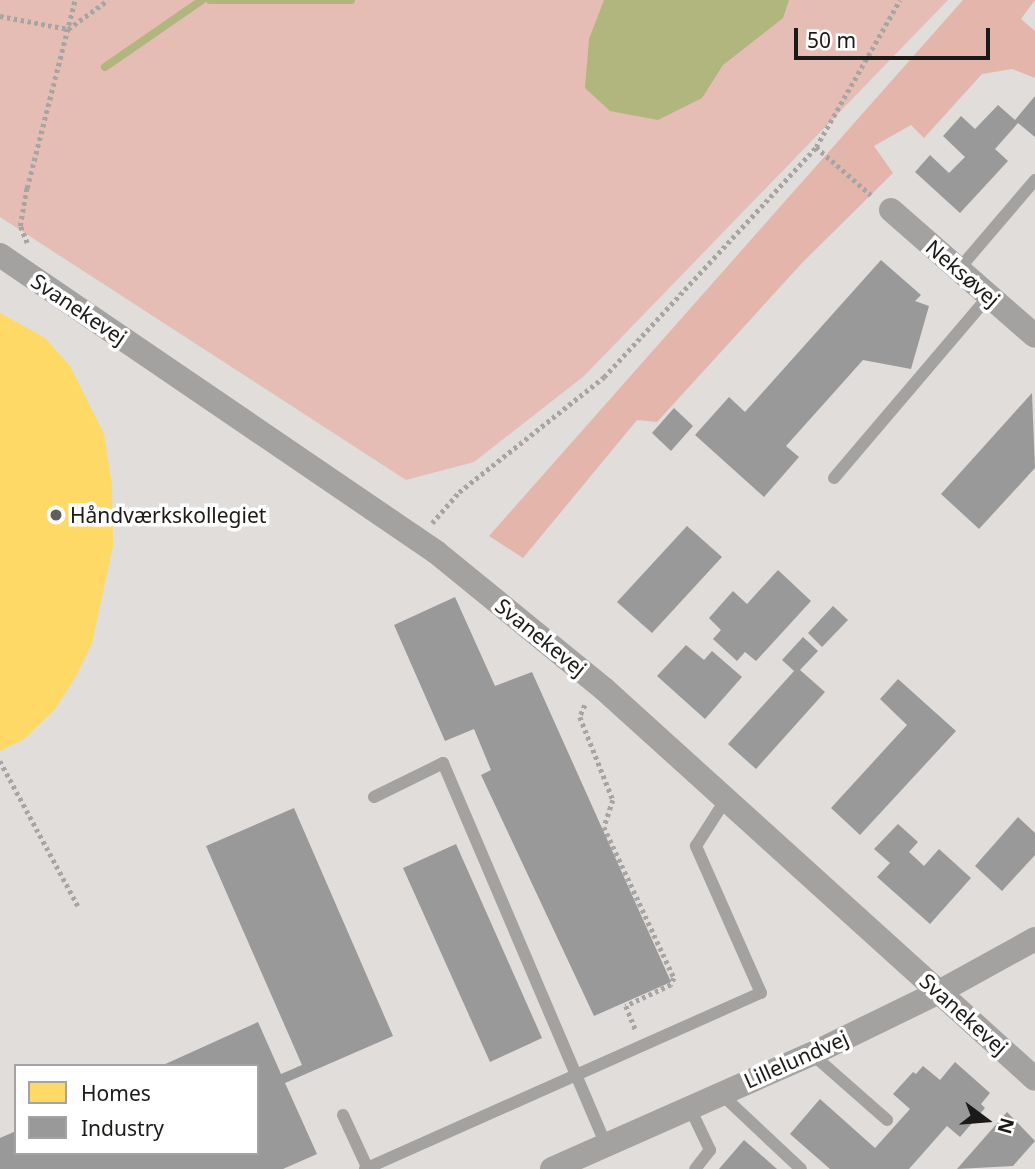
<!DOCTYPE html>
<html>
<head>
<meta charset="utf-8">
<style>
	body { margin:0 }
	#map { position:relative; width:1035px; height:1169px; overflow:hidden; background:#e0ddda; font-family:"Noto Sans",sans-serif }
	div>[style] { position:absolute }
	.green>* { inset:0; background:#e5bdb4 }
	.forest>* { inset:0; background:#e4b5ab }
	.water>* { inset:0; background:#b0b67d }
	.homes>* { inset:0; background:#ffd966 }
	.industry>* { inset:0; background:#999 }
	.stream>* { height:8px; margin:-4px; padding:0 4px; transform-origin:4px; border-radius:4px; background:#b0b67d }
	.path>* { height:4.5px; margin-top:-2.25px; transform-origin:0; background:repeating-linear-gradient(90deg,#a6a5a4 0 3.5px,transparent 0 7px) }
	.lane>* { height:12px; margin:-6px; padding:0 6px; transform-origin:6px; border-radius:6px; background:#a4a2a1 }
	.street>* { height:24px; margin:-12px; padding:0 12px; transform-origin:12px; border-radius:12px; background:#a4a2a1 }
	.dots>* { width:19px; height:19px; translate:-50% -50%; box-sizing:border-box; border:4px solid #fff; border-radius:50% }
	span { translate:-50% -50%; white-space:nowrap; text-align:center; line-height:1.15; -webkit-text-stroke:7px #fff; paint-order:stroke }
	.street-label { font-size:21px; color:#1c1a18 }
	.poi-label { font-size:21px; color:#1c1a18 }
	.left { translate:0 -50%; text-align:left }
	.legend { position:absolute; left:14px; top:1064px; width:245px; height:91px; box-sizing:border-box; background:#fff; border:2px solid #a4a3a3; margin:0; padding:9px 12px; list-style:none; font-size:21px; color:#1c1a18 }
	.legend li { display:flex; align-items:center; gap:14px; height:35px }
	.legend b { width:35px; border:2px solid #a4a3a3 }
	.north { position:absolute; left:951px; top:1085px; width:70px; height:70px; -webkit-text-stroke:5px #fff; paint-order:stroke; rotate:106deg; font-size:19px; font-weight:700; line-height:28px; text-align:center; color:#1c1a18 }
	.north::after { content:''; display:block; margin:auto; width:24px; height:32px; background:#1c1a18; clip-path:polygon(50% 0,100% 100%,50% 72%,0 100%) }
	.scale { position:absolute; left:794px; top:28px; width:196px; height:32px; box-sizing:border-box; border:4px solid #1c1a18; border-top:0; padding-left:9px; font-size:21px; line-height:24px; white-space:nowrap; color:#1c1a18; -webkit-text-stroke:5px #fff; paint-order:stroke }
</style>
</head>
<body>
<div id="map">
	<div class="green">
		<i style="clip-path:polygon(0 0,948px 0,584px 376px,474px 462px,406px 480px,0 217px)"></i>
	</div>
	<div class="forest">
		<i style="clip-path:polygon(963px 0,1035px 0,1021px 19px,1035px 31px,1035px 78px,1012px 69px,982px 74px,924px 138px,911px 125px,874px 146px,893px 173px,802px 263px,657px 422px,637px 420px,523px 558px,489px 536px)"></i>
	</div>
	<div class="water">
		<i style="clip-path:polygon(604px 0,789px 0,783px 18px,723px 65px,702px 98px,658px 120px,610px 111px,585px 88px,589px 39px)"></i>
	</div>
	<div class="homes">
		<i style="clip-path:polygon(0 313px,45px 338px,70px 366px,104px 434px,112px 485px,113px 546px,92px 643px,75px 678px,55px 709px,24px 739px,0 751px)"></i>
	</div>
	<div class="industry">
		<i style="clip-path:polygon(1035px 96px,1035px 137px,1018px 123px,995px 149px,1008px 161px,960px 213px,915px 172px,930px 155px,949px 173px,965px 157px,943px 136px,961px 116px,975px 129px,998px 105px,1015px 120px)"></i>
		<i style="clip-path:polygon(881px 260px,921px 295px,915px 301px,929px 306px,911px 369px,863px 360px,786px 446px,799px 457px,764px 497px,695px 435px,729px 397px,745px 412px)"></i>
		<i style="clip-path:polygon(1032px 393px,1035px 468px,979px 529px,941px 494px)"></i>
		<i style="clip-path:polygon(674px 408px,693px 426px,671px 451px,652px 433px)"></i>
		<i style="clip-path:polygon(687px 526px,722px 557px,652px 633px,617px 602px)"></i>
		<i style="clip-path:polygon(778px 570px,811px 601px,756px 661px,745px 652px,737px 661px,713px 639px,721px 630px,709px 618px,733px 591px,747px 604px)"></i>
		<i style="clip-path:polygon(455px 597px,495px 686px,532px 672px,671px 982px,594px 1016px,481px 775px,491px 770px,474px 729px,445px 741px,394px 625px)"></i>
		<i style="clip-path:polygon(833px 606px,848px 620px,822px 647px,808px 633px)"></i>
		<i style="clip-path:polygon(803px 637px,818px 651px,800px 670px,825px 692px,756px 769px,728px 744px,794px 671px,782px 660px)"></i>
		<i style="clip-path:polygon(686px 645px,704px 660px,712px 651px,742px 677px,705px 719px,657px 676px)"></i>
		<i style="clip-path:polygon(898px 679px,956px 731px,860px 835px,831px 808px,907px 725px,880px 699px)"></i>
		<i style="clip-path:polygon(294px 808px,393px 1036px,285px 1083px,317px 1154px,283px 1169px,0 1169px,0 1138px,16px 1131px,16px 1153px,257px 1153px,257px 1066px,161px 1066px,258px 1022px,281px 1074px,302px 1065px,206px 846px)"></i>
		<i style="clip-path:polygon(1018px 817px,1035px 833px,1035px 855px,1002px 891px,975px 866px)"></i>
		<i style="clip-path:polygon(898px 824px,918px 842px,909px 852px,924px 866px,939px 849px,971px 878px,930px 924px,877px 877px,890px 863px,874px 849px)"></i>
		<i style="clip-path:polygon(456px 844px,542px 1038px,490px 1062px,403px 868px)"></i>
		<i style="clip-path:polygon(955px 1062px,990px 1093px,981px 1104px,985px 1108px,960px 1137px,947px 1126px,909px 1169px,830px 1169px,790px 1134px,820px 1099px,875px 1148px,910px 1109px,893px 1094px,913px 1072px,916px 1074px,923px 1066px,940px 1080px)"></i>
		<i style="clip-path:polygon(1007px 1112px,1035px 1141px,1013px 1166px,957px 1169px)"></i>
		<i style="clip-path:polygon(744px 1140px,777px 1169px,719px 1169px)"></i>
	</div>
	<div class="stream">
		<i style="left:210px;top:0;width:141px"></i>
		<i style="left:105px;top:67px;width:118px;rotate:-34.6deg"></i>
	</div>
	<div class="path">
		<i style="left:0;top:16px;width:69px;rotate:10.8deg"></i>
		<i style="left:68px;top:29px;width:49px;rotate:-35.9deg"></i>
		<i style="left:816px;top:147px;width:73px;rotate:41.1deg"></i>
		<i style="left:27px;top:243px;width:18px;rotate:-112deg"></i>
		<i style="left:20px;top:226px;width:39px;rotate:-80deg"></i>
		<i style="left:27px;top:188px;width:194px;rotate:-75.7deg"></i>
		<i style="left:432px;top:523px;width:41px;rotate:-48.9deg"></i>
		<i style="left:459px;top:492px;width:185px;rotate:-38.4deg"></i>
		<i style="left:604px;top:377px;width:313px;rotate:-47.3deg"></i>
		<i style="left:816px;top:147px;width:169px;rotate:-60.3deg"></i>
		<i style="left:585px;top:705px;width:13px;rotate:113deg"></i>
		<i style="left:580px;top:717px;width:89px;rotate:68.3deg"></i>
		<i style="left:613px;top:800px;width:28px;rotate:108deg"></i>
		<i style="left:604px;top:827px;width:166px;rotate:65.1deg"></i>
		<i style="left:674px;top:978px;width:8px;rotate:113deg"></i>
		<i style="left:671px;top:985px;width:50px;rotate:155deg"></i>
		<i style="left:626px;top:1006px;width:27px;rotate:68deg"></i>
		<i style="left:0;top:761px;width:165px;rotate:61.7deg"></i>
	</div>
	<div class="lane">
		<i style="left:959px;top:269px;width:117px;rotate:-49.5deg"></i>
		<i style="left:834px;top:478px;width:239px;rotate:-49.6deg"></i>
		<i style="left:374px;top:797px;width:77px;rotate:-26.2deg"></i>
		<i style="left:443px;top:763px;width:415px;rotate:66.9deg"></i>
		<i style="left:812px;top:1054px;width:100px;rotate:41.3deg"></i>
		<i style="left:720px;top:1093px;width:111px;rotate:43.2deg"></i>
		<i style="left:689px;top:1106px;width:49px;rotate:64.5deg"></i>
		<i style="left:710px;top:1150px;width:24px;rotate:128deg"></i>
		<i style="left:343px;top:1115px;width:60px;rotate:65.2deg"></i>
		<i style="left:365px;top:1169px;width:433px;rotate:-24deg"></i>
		<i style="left:761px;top:993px;width:161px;rotate:-113.9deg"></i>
		<i style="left:696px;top:846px;width:56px;rotate:-57.4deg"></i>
	</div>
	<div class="street">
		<i style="left:891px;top:210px;width:191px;rotate:41.2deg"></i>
		<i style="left:0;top:255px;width:528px;rotate:34.26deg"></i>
		<i style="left:436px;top:552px;width:217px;rotate:39.2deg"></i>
		<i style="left:604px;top:689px;width:581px;rotate:42.14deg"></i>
		<i style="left:552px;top:1169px;width:284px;rotate:-23.9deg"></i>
		<i style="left:812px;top:1054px;width:141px;rotate:-26deg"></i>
		<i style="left:939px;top:992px;width:110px;rotate:-28.9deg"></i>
	</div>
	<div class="dots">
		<i style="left:56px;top:515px;background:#615e5c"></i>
	</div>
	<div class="street-label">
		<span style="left:963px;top:273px;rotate:41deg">Neksøvej</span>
		<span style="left:79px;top:309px;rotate:34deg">Svanekevej</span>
		<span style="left:541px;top:637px;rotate:39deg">Svanekevej</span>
		<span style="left:964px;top:1014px;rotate:42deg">Svanekevej</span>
		<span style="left:796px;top:1059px;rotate:-24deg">Lillelundvej</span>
	</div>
	<div class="poi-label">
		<span class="left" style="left:70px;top:515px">Håndværkskollegiet</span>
	</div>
	<ul class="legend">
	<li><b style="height:19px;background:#ffd966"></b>Homes</li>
	<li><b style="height:19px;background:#999"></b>Industry</li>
	</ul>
	<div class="north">N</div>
	<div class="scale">50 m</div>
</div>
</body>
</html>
